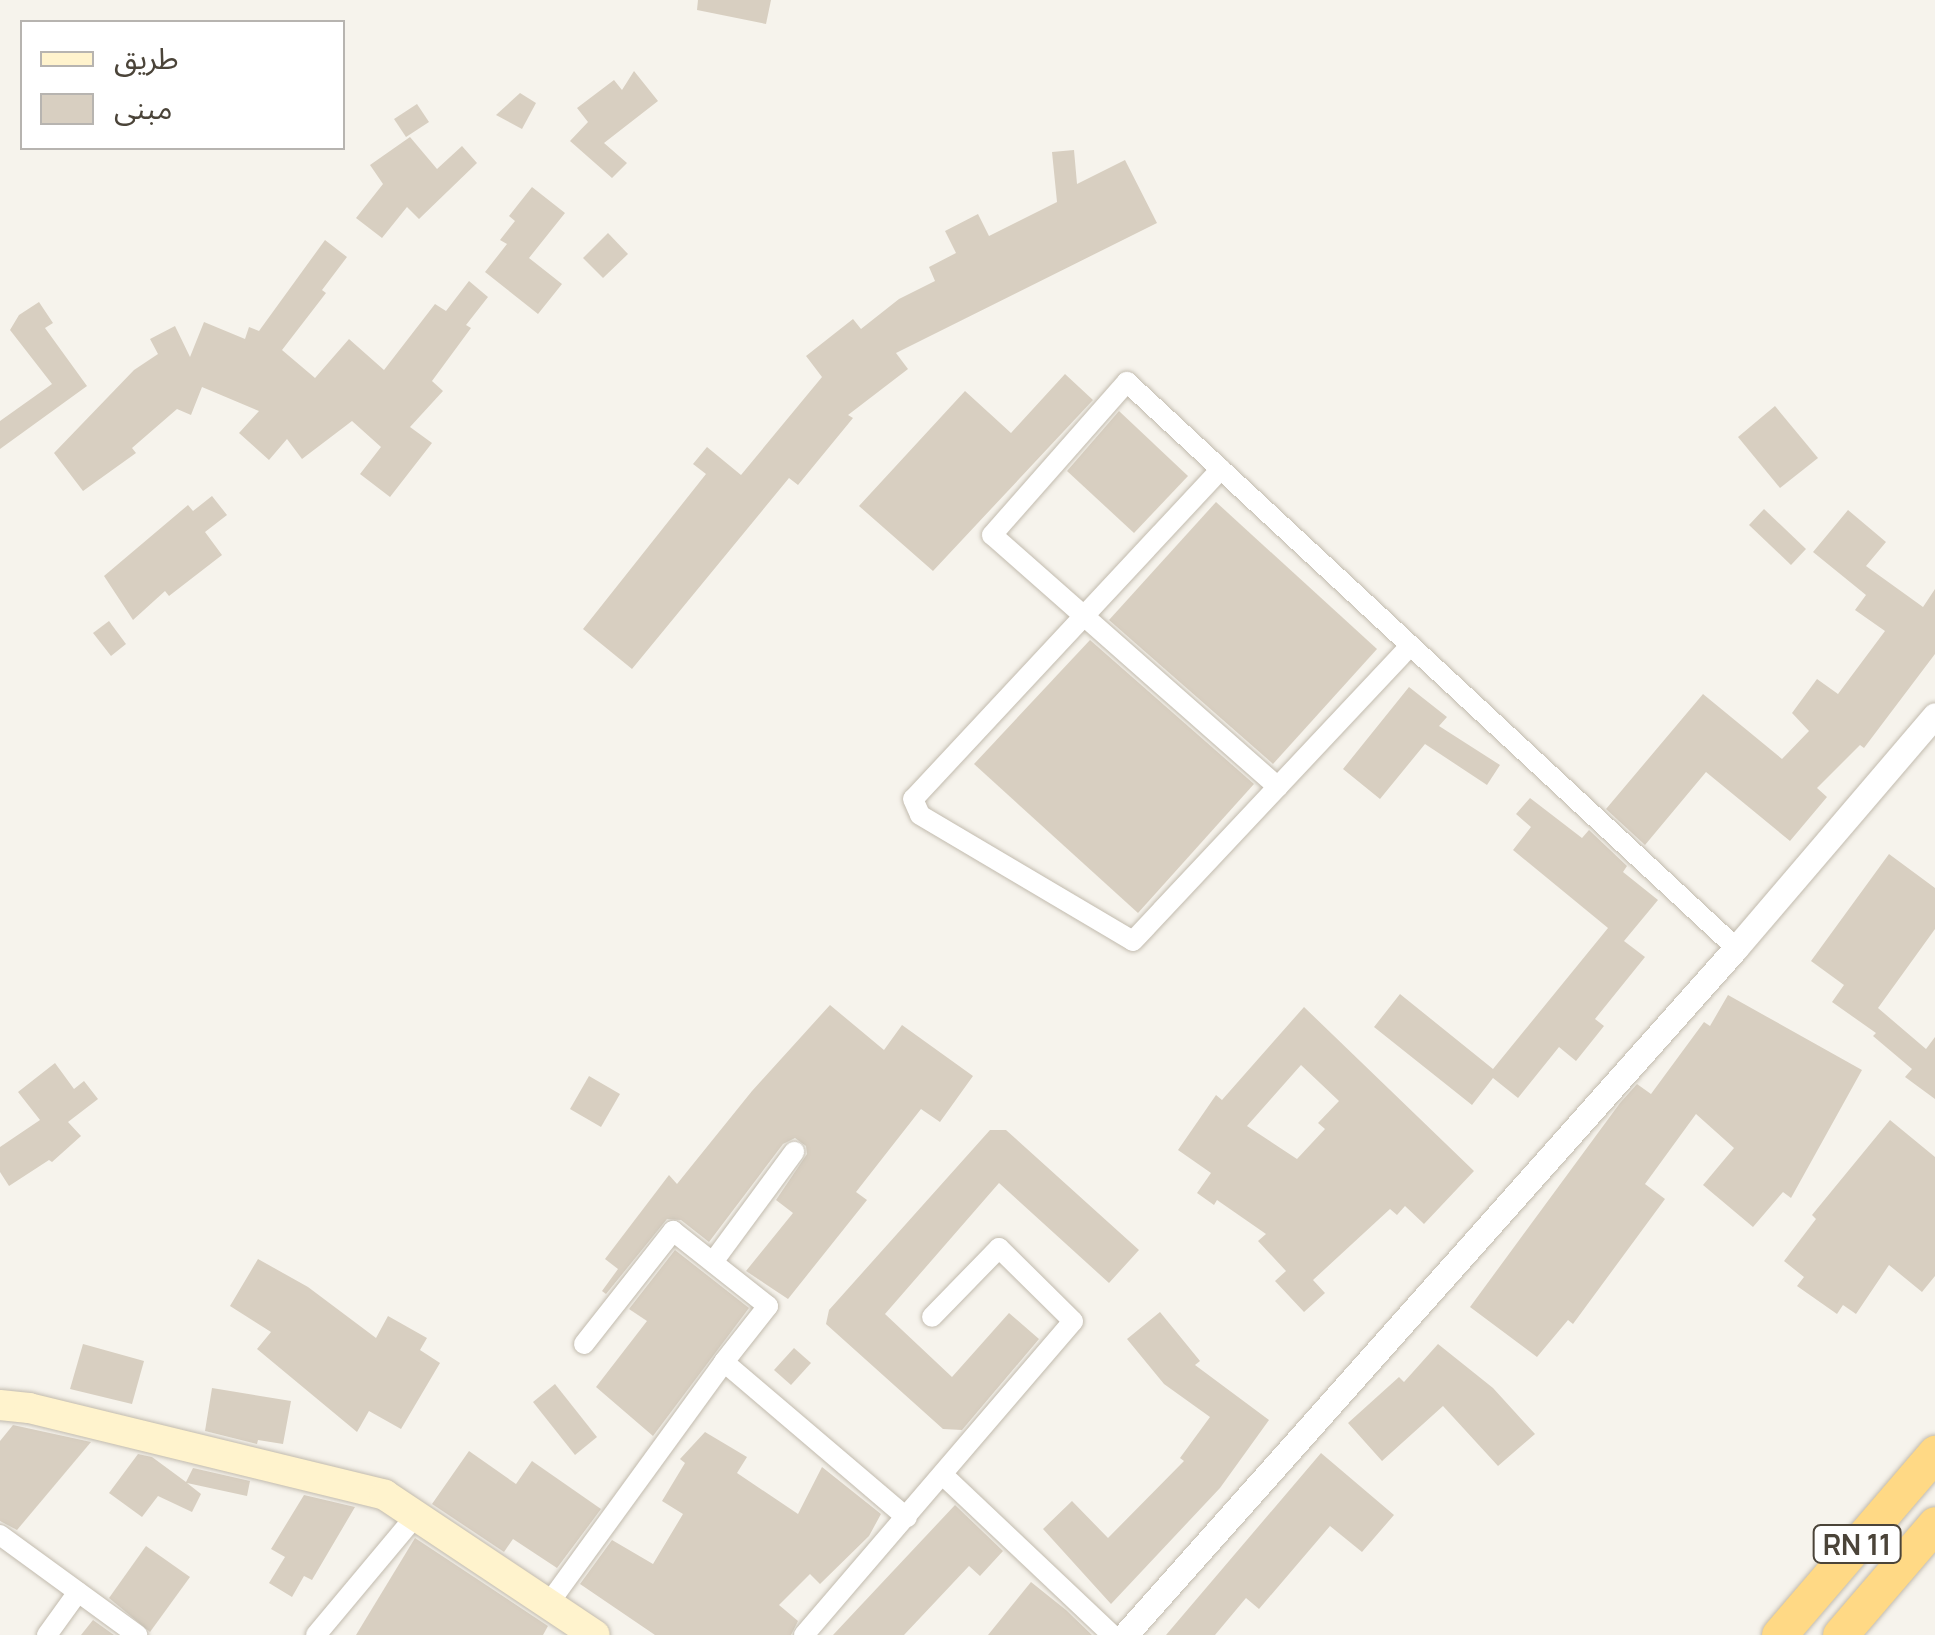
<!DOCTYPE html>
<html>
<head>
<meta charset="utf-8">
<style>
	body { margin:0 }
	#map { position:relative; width:1935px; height:1635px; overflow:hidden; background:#f6f3ec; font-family:Manrope,"Noto Sans Arabic",sans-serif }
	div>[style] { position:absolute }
	.building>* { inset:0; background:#d8cfc1 }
	.roads { filter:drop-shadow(0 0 2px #c2bbae) drop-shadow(0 0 2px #c2bbae) }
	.minor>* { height:20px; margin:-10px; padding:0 10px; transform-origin:10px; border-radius:10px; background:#fff }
	.tertiary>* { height:25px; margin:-12.5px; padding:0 12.5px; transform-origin:12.5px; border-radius:12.5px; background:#fff }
	.secondary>* { height:30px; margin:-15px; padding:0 15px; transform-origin:15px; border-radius:15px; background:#fff3cd }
	.trunk>* { height:35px; margin:-17.5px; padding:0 17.5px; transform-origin:17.5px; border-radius:17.5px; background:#ffd985 }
	span { translate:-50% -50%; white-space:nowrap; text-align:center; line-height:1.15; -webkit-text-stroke:8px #fff; paint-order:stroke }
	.shield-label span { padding:2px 8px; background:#fff; border:2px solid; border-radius:8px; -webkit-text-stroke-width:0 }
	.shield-label { font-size:28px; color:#4b4439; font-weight:700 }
	.legend { position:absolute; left:20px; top:20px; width:325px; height:130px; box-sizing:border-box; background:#fff; border:2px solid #b7b4b0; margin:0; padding:12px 18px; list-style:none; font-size:30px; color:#4b4439 }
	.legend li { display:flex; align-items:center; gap:20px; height:50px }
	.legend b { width:50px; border:2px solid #b7b4b0 }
</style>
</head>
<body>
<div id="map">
	<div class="building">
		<i style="clip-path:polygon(698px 0,771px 0,766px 24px,697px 10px)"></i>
		<i style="clip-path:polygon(634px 71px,658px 101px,604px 143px,627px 163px,612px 178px,570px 141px,588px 122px,577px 108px,614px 80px,622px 90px)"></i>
		<i style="clip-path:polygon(520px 93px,536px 103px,522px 129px,496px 115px)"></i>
		<i style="clip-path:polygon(417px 104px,429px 122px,406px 137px,394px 119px)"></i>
		<i style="clip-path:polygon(410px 137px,437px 169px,462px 146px,477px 163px,419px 219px,407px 207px,382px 238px,356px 218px,383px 184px,370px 165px)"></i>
		<i style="clip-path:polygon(1074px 150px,1077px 184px,1125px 160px,1157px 223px,896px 353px,908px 369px,848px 415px,853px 418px,798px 485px,789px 478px,632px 669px,583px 629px,706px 474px,693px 464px,707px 447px,741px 475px,822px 377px,806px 356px,853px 319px,861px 329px,899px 299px,935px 281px,929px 267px,956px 253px,945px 231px,978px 214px,989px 236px,1057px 202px,1052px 152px)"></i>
		<i style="clip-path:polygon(532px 187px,565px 213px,529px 258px,562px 284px,538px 314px,485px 272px,507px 244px,500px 240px,515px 221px,509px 216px)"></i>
		<i style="clip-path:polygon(608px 233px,628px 254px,603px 278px,583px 258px)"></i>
		<i style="clip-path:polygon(325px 240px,347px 257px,322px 290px,326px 293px,282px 350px,315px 378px,349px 339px,384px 370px,435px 304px,446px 311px,469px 281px,488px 297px,466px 325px,471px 328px,432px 381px,443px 391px,410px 427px,432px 443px,390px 497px,360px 474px,381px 447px,352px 421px,302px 459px,287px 439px,269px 460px,239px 433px,259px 411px,202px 387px,191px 415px,177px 409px,132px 448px,136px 453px,83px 491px,54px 453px,134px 370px,158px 354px,150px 339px,175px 326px,190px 357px,204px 322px,245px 339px,249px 327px,259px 331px)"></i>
		<i style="clip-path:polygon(39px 302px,53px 323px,45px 328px,87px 386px,0 449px,0 421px,52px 384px,10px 330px,19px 315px)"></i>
		<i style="clip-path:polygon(1065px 374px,1093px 400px,933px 571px,859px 506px,965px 391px,1011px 433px)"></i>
		<i style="clip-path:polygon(1775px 406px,1818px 458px,1780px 488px,1738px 437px)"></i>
		<i style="clip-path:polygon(1119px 411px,1188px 476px,1134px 533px,1067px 471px)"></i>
		<i style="clip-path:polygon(212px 496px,227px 515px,205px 532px,222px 555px,169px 596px,165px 591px,133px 620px,104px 576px,188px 505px,193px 511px)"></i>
		<i style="clip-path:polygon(1216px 502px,1377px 649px,1273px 764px,1109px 620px)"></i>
		<i style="clip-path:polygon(1764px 509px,1806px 549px,1791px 565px,1749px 525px)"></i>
		<i style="clip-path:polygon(1848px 510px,1886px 542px,1866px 566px,1923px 607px,1935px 589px,1935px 654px,1864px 748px,1860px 745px,1817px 788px,1827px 797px,1790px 841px,1706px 772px,1645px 845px,1606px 809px,1703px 694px,1782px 759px,1809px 731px,1792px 713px,1817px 679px,1838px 694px,1885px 631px,1855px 610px,1866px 595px,1813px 552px)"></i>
		<i style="clip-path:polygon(109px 621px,126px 644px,111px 656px,93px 633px)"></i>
		<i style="clip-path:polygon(1090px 640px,1254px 784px,1138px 913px,974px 764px)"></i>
		<i style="clip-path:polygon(1409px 687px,1447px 717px,1439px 726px,1500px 765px,1487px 785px,1425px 744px,1380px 799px,1343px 769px)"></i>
		<i style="clip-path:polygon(1530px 798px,1582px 838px,1589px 830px,1627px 866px,1623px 872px,1658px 900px,1624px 941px,1645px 957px,1595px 1019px,1604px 1026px,1576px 1061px,1559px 1047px,1518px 1098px,1493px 1078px,1472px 1105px,1374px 1027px,1400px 994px,1493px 1069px,1608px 928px,1513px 850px,1531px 827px,1516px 814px)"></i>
		<i style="clip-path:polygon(1889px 854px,1935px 888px,1935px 929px,1878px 1008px,1926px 1049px,1935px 1037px,1935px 1099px,1905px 1077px,1912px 1069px,1873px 1036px,1876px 1033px,1832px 1002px,1844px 985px,1811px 961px)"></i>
		<i style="clip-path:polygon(1728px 995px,1862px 1070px,1791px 1198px,1783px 1192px,1753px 1227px,1703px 1185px,1734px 1148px,1696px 1114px,1645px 1184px,1665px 1199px,1573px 1324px,1568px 1320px,1537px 1357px,1470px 1307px,1620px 1103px,1637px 1084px,1651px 1094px,1704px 1022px,1710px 1026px)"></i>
		<i style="clip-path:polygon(830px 1005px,884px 1050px,902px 1025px,973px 1076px,940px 1122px,921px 1109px,856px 1192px,867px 1200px,788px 1299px,746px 1271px,793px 1213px,776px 1200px,807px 1154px,806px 1146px,795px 1138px,783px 1144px,709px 1242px,681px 1220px,667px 1219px,606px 1294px,602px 1291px,618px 1269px,605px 1259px,669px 1175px,677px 1184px,752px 1091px)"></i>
		<i style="clip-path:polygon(evenodd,1304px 1007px,1474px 1171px,1424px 1224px,1405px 1206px,1397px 1215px,1390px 1209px,1313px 1280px,1325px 1293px,1304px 1312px,1275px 1281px,1286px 1271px,1258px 1241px,1266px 1234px,1217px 1200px,1214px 1205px,1197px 1193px,1211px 1173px,1178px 1150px,1216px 1095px,1222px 1100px,1304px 1007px,1301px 1065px,1339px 1101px,1318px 1123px,1325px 1129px,1297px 1159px,1247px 1126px,1301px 1065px)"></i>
		<i style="clip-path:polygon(55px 1063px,74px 1089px,84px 1081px,98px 1099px,68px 1122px,81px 1136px,52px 1162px,49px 1160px,9px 1186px,0 1172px,0 1147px,40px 1120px,18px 1092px)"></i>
		<i style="clip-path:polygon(589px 1076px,620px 1094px,601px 1127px,570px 1109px)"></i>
		<i style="clip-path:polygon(1890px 1120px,1935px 1157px,1935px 1276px,1922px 1292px,1889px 1265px,1856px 1314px,1843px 1305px,1837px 1314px,1797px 1286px,1804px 1277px,1784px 1261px,1816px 1219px,1812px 1215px)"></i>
		<i style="clip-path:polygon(990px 1130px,1006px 1130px,1139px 1250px,1109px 1283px,999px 1183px,885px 1314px,952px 1377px,1009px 1313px,1039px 1339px,962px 1430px,943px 1429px,826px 1324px,829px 1310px)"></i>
		<i style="clip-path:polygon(675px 1250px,749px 1308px,653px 1436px,596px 1387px,647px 1321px,629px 1309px)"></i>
		<i style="clip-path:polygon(258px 1259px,308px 1287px,376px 1338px,388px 1316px,427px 1338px,420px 1350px,440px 1363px,401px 1429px,369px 1411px,357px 1432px,257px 1349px,271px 1332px,230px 1306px)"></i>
		<i style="clip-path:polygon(1160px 1312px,1200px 1361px,1195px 1365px,1269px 1420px,1220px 1488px,1111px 1604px,1043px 1529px,1072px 1501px,1108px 1538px,1184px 1461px,1180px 1458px,1210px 1417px,1164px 1384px,1127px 1339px)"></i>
		<i style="clip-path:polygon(83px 1344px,144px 1361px,132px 1404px,70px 1389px)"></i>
		<i style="clip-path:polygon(1438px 1344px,1493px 1388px,1535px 1434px,1498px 1466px,1443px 1406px,1382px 1461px,1348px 1423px,1399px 1377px,1404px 1382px)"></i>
		<i style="clip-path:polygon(794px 1348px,811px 1363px,791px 1385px,774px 1370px)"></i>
		<i style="clip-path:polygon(555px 1384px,597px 1437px,575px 1455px,533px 1402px)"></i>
		<i style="clip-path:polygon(212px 1388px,291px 1401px,283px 1444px,258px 1440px,257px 1444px,205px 1431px)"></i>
		<i style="clip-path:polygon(13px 1425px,91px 1442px,17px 1530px,0 1521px,0 1441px)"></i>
		<i style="clip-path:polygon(705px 1432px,747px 1457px,737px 1473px,798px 1514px,822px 1467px,881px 1514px,869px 1536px,820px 1584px,810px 1574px,779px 1605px,798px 1621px,791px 1635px,655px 1635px,580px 1584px,612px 1540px,653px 1564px,683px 1514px,662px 1501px,685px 1463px,680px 1459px)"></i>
		<i style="clip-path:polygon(469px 1451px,516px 1484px,532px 1461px,601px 1509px,557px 1568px,513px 1539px,504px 1552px,432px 1504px)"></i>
		<i style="clip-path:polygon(1321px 1453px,1394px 1515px,1362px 1552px,1330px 1526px,1259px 1609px,1246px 1598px,1215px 1635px,1166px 1635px)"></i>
		<i style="clip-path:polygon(138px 1454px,152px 1457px,186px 1482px,193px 1468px,250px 1481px,247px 1496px,187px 1483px,201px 1494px,192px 1512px,158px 1496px,142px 1517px,109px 1493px)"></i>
		<i style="clip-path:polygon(304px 1495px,355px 1507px,312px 1580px,304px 1576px,292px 1597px,269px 1583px,285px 1557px,271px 1549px)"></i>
		<i style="clip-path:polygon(955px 1505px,1003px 1551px,980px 1576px,969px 1566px,904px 1635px,833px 1635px)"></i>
		<i style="clip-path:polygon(415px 1538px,548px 1626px,543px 1635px,356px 1635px)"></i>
		<i style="clip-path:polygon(146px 1546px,190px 1577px,150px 1632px,109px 1598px)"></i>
		<i style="clip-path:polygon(1031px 1582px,1066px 1610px,1092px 1635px,988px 1635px)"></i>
		<i style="clip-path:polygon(93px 1620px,114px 1635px,81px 1635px)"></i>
	</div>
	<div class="roads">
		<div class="minor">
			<i style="left:1221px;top:469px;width:451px;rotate:133deg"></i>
			<i style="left:913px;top:799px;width:17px;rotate:66deg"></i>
			<i style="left:920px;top:815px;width:247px;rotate:30.6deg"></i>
			<i style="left:1133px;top:941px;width:405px;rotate:-46.8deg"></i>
			<i style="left:1278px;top:787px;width:381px;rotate:-138.6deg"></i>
			<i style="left:992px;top:535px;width:204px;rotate:-48.6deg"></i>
			<i style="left:1127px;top:382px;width:831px;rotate:42.9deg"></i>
			<i style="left:713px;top:1262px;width:137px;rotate:-53.6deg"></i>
			<i style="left:584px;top:1344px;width:144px;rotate:-51.8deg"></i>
			<i style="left:673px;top:1231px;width:121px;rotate:38.3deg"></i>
			<i style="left:768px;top:1306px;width:71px;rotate:128.2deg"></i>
			<i style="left:944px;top:1476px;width:231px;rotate:43.4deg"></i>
			<i style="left:0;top:1535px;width:170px;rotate:36.1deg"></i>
			<i style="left:549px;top:1603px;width:298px;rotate:-54deg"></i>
			<i style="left:724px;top:1362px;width:240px;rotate:40.4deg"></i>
			<i style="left:47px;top:1635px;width:53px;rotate:-54.2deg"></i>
			<i style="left:316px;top:1635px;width:159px;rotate:-50.1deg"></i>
			<i style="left:804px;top:1635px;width:413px;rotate:-49.4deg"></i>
			<i style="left:1073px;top:1321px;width:104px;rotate:-135.4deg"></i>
			<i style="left:999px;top:1248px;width:96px;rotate:134.2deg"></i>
		</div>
		<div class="tertiary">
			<i style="left:1125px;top:1635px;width:919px;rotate:-48.35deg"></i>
			<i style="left:1736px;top:948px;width:306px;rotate:-49.5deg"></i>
		</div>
		<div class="secondary">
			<i style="left:0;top:1405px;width:29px;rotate:6deg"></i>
			<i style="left:29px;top:1408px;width:366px;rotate:13.7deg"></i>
			<i style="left:385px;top:1495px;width:252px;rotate:33.7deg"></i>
		</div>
		<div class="trunk">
			<i style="left:1779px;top:1635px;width:240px;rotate:-49.4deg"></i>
			<i style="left:1840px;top:1635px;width:146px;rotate:-49.4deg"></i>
		</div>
	</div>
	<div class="shield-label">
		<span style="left:1857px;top:1544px">RN 11</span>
	</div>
	<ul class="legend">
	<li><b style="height:12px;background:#fff3cd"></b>طريق</li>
	<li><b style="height:28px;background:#d8cfc1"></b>مبنى</li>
	</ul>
</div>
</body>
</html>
